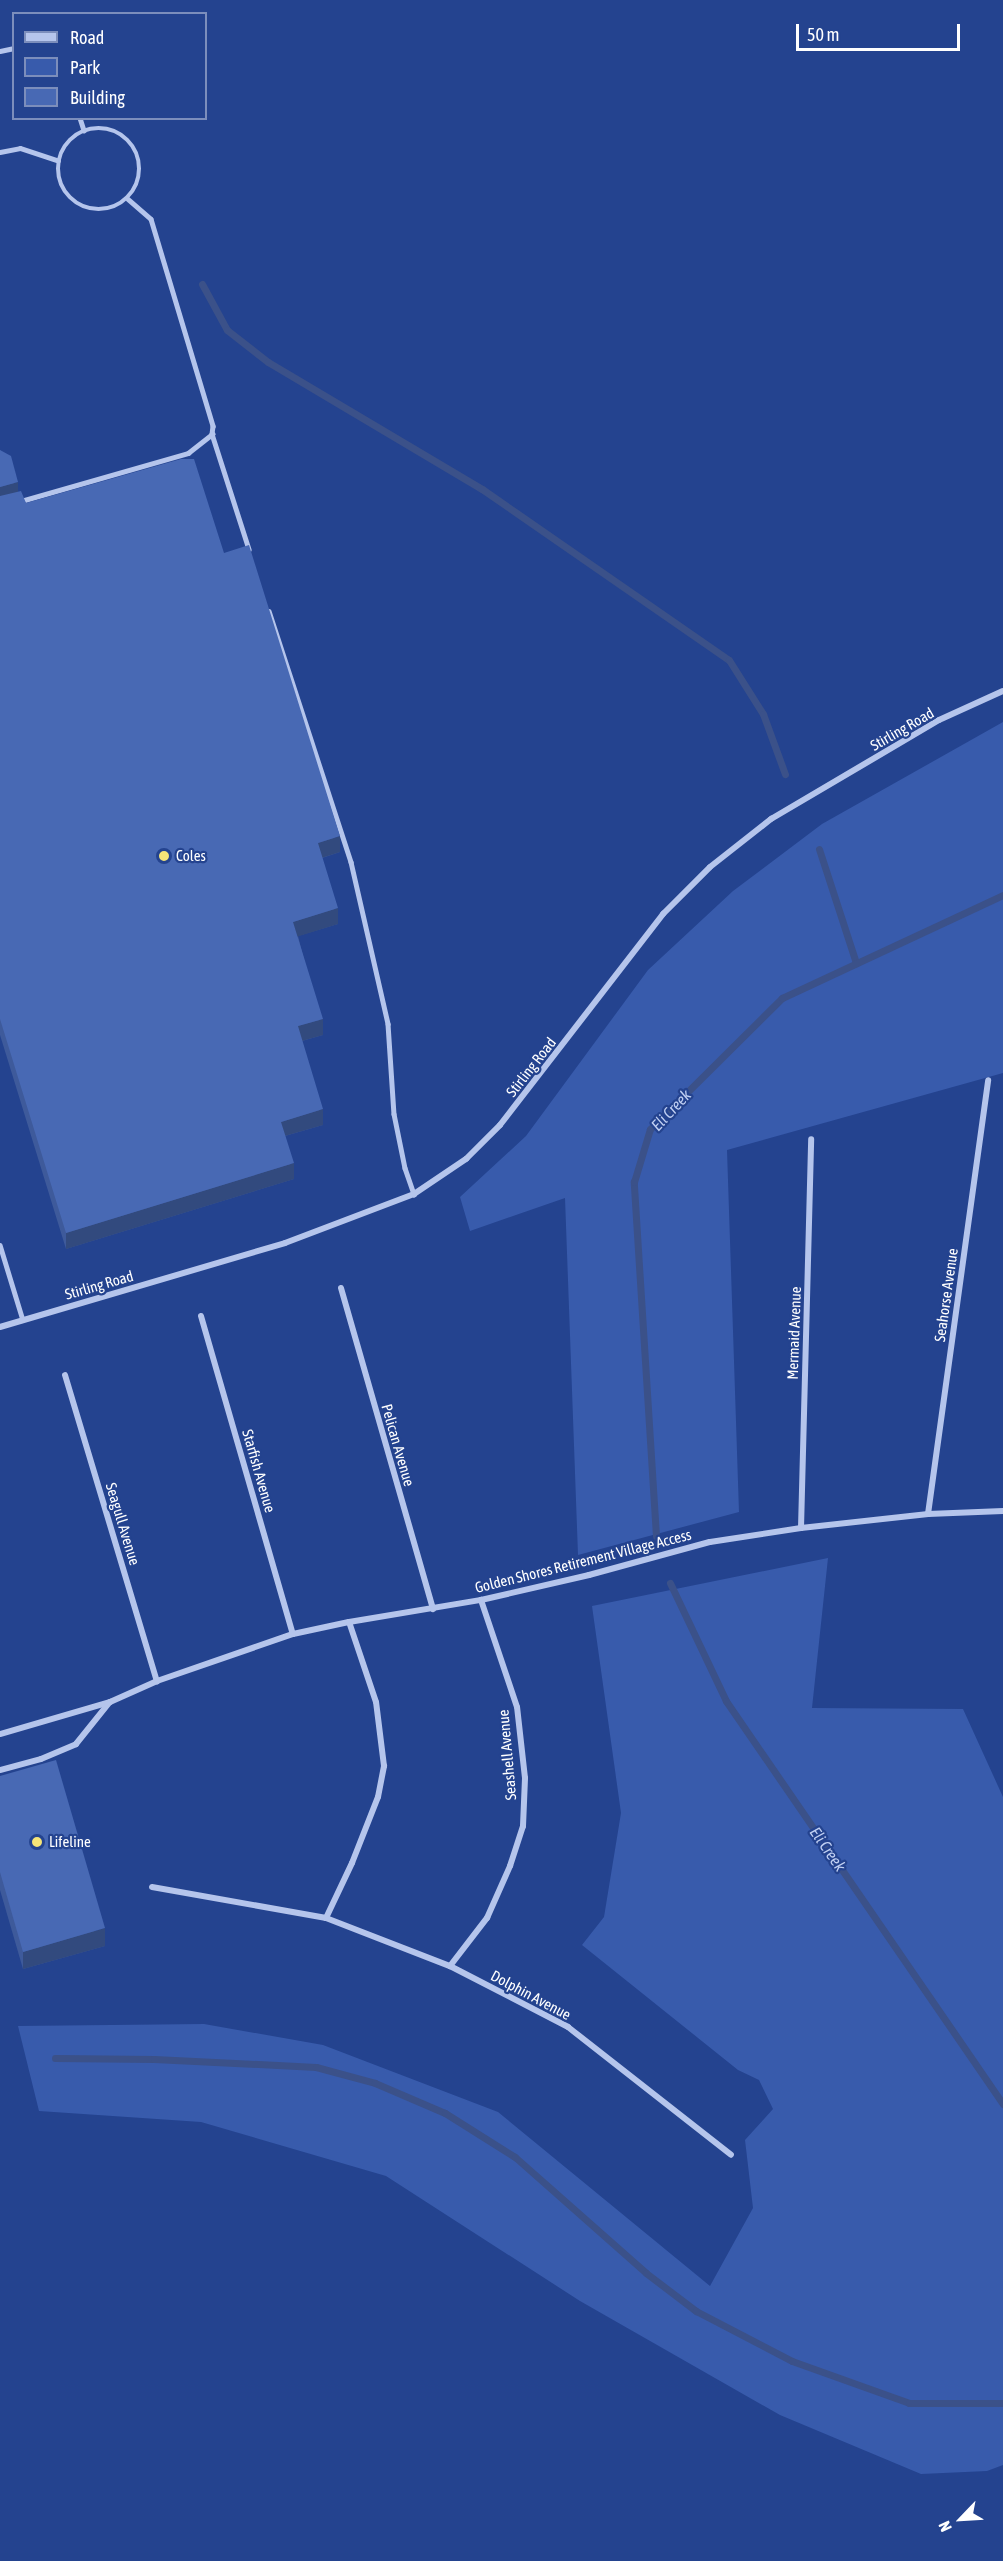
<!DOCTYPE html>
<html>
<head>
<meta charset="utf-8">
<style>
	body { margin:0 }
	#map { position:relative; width:1003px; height:2561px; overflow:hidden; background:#24438f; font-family:"Asap Condensed",sans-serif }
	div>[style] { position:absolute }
	.green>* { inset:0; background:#385bac }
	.stream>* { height:7px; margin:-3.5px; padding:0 3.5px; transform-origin:3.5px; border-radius:3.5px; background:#3b5189 }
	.service>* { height:4.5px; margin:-2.25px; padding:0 2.25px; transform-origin:2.25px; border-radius:2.25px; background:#b5c5ec }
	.service>.ring { margin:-2.25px; padding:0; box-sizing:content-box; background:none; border:4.5px solid #b5c5ec; border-radius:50% }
	.minor>* { height:6px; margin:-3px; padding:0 3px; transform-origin:3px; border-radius:3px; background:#b5c5ec }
	.wall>* { inset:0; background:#3e5a9b }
	.shaded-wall>* { inset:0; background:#324a7e }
	.building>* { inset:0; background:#4869b4 }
	.dots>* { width:16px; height:16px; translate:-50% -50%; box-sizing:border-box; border:3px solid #24438f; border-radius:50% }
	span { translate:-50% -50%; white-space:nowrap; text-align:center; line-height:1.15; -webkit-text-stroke:4.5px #24438f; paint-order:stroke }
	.street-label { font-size:15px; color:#fff }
	.poi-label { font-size:15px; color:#fff }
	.left { translate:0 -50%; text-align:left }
	.water-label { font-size:16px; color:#c1d0f3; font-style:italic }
	.legend { position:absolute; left:12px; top:12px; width:195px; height:108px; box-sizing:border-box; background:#24438f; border:2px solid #7c8ebc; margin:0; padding:8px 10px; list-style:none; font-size:18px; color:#fff }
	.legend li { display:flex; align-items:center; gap:12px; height:30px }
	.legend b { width:30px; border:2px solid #7c8ebc }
	.north { position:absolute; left:931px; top:2489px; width:60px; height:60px; -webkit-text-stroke:4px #24438f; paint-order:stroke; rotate:245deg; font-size:16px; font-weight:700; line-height:24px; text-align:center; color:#fff }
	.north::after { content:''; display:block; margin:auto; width:21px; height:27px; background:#fff; clip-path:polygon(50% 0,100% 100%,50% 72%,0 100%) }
	.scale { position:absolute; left:796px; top:24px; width:164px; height:27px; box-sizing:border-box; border:3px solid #fff; border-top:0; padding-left:8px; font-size:18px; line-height:21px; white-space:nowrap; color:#fff; -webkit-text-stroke:4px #24438f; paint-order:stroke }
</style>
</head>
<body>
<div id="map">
	<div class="green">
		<i style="clip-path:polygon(1003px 722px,1003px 1073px,727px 1150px,739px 1512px,578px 1555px,565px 1198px,470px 1231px,460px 1197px,526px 1136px,648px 970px,733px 891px,822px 824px)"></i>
		<i style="clip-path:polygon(828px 1558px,812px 1708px,963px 1709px,1003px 1797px,1003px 2465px,987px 2471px,921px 2474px,780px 2415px,580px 2301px,386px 2176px,201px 2122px,39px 2111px,18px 2026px,204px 2024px,323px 2045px,498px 2112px,710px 2286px,753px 2208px,745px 2140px,773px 2109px,759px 2080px,738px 2070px,582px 1945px,604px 1917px,621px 1813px,592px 1606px)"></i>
	</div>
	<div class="stream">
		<i style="left:202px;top:284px;width:52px;rotate:61.5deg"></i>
		<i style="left:227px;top:330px;width:52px;rotate:38deg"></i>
		<i style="left:268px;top:362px;width:249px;rotate:30.7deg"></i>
		<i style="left:482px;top:489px;width:300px;rotate:34.7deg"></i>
		<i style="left:729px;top:660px;width:64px;rotate:57.8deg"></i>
		<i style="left:763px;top:714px;width:64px;rotate:69.9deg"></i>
		<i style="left:819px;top:849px;width:120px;rotate:72deg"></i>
		<i style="left:656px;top:1536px;width:355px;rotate:-93.6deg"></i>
		<i style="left:634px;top:1182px;width:55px;rotate:-73.2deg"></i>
		<i style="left:650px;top:1129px;width:186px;rotate:-44.8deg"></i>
		<i style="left:782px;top:998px;width:244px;rotate:-25deg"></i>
		<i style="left:670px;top:1583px;width:131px;rotate:64.6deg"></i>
		<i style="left:726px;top:1701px;width:489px;rotate:55.5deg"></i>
		<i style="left:55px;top:2058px;width:99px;rotate:0.6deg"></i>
		<i style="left:154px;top:2059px;width:162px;rotate:2.8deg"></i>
		<i style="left:316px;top:2067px;width:61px;rotate:15.2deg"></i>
		<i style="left:375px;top:2083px;width:76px;rotate:23.2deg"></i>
		<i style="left:445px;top:2113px;width:83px;rotate:32.2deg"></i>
		<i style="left:515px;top:2157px;width:175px;rotate:41.5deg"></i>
		<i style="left:646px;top:2273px;width:63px;rotate:37.2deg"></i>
		<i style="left:696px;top:2311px;width:108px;rotate:27.5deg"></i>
		<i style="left:792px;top:2361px;width:124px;rotate:19.7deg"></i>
		<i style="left:909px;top:2403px;width:94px"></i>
	</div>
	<div class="service">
		<i style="left:0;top:51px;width:14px;rotate:-12deg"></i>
		<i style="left:80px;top:118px;width:13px;rotate:72deg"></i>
		<i class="ring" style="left:58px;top:128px;width:77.5px;height:77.5px"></i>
		<i style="left:0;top:152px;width:20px;rotate:-11deg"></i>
		<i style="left:20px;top:148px;width:40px;rotate:18deg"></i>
		<i style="left:128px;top:199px;width:30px;rotate:41deg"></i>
		<i style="left:151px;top:219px;width:216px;rotate:73.3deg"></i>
		<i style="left:213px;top:426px;width:8px;rotate:97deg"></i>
		<i style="left:212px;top:434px;width:121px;rotate:72.2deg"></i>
		<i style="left:21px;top:501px;width:174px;rotate:-16deg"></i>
		<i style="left:188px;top:453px;width:31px;rotate:-38deg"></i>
		<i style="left:269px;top:611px;width:264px;rotate:71.9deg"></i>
		<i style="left:351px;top:862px;width:166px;rotate:77.1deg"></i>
		<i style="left:388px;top:1024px;width:90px;rotate:86.2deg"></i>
		<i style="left:394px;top:1114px;width:55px;rotate:78.5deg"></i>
		<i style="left:405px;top:1168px;width:28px;rotate:71deg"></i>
		<i style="left:0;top:1245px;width:78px;rotate:73deg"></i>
	</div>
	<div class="minor">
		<i style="left:341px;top:1288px;width:334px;rotate:74deg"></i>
		<i style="left:201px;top:1316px;width:331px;rotate:73.9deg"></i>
		<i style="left:0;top:1327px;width:297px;rotate:-16.4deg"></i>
		<i style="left:285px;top:1243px;width:138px;rotate:-20.8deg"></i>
		<i style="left:414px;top:1194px;width:63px;rotate:-33.9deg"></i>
		<i style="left:466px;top:1159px;width:48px;rotate:-45deg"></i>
		<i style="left:500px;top:1125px;width:267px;rotate:-52.3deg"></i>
		<i style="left:663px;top:914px;width:66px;rotate:-45deg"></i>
		<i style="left:710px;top:867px;width:78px;rotate:-38.2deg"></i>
		<i style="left:771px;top:819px;width:195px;rotate:-30.5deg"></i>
		<i style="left:939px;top:720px;width:70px;rotate:-24.4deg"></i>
		<i style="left:65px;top:1375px;width:320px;rotate:73.3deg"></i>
		<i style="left:928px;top:1514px;width:438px;rotate:-82.1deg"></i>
		<i style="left:801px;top:1528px;width:389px;rotate:-88.5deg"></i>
		<i style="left:0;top:1734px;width:115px;rotate:-16.2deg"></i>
		<i style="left:110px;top:1702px;width:51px;rotate:-24.1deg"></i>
		<i style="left:157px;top:1681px;width:144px;rotate:-19.1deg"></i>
		<i style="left:293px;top:1634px;width:57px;rotate:-12.1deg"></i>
		<i style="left:349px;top:1622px;width:134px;rotate:-9.5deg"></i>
		<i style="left:481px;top:1600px;width:111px;rotate:-13deg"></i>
		<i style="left:589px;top:1575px;width:125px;rotate:-15.3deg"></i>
		<i style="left:710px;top:1542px;width:92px;rotate:-8.7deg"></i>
		<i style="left:801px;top:1528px;width:128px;rotate:-6.3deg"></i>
		<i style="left:928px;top:1514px;width:75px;rotate:-2.3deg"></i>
		<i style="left:0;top:1770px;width:42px;rotate:-15deg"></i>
		<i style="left:41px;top:1759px;width:38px;rotate:-23deg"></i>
		<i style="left:76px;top:1744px;width:53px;rotate:-51.2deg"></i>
		<i style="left:152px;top:1887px;width:177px;rotate:10.1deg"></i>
		<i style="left:326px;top:1918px;width:133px;rotate:21.2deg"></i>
		<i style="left:450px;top:1966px;width:133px;rotate:27.3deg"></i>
		<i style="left:568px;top:2027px;width:207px;rotate:38.1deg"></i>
		<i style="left:326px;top:1918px;width:61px;rotate:-64.7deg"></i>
		<i style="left:352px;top:1863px;width:71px;rotate:-68.5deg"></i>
		<i style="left:378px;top:1797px;width:32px;rotate:-79deg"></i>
		<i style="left:384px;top:1766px;width:64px;rotate:-97.1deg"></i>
		<i style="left:376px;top:1702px;width:84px;rotate:-108.6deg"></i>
		<i style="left:450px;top:1966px;width:61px;rotate:-52.4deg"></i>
		<i style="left:487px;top:1918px;width:57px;rotate:-66.1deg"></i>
		<i style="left:510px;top:1866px;width:42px;rotate:-72deg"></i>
		<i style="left:523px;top:1826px;width:48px;rotate:-87.6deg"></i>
		<i style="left:525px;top:1778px;width:71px;rotate:-96.4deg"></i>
		<i style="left:517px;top:1707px;width:113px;rotate:-108.6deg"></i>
	</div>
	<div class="wall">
		<i style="clip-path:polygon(0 450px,18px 492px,26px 503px,224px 553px,340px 852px,322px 858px,338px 924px,298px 936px,323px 1035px,302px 1041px,323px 1125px,285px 1136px,294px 1179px,66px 1249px,0 1035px)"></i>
		<i style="clip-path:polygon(0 1776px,105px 1946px,23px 1969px,0 1890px)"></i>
	</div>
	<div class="shaded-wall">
		<i style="clip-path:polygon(18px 482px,18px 498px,0 503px,0 487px)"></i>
		<i style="clip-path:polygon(340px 836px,340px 852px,318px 859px,318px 843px)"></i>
		<i style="clip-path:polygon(338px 908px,338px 924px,293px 938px,293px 922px)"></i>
		<i style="clip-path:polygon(323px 1019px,323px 1035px,298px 1042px,298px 1026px)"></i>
		<i style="clip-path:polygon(323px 1109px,323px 1125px,281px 1137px,281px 1122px)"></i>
		<i style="clip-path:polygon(294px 1163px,294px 1179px,66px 1249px,66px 1233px)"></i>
		<i style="clip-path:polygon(105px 1928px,105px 1946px,23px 1969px,23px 1952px)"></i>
	</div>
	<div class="building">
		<i style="clip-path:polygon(0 450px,11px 456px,18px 482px,0 487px)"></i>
		<i style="clip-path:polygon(181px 459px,194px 459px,224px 553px,249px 545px,340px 836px,318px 843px,338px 908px,293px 922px,323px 1019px,298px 1026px,323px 1109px,281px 1122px,294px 1163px,66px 1233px,0 1019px,0 496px,21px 491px,26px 503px)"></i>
		<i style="clip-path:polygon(56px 1760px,105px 1928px,23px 1952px,0 1872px,0 1776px)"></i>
	</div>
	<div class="dots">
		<i style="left:164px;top:856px;background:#f6e578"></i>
		<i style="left:37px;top:1842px;background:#f6e578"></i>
	</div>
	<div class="street-label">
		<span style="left:902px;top:729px;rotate:-30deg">Stirling Road</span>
		<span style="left:531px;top:1067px;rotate:-52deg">Stirling Road</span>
		<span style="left:99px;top:1285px;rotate:-16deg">Stirling Road</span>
		<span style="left:946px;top:1295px;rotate:-82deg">Seahorse Avenue</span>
		<span style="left:794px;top:1333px;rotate:-88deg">Mermaid Avenue</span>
		<span style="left:398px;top:1445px;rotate:74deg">Pelican Avenue</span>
		<span style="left:259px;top:1471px;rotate:74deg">Starfish Avenue</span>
		<span style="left:123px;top:1524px;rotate:73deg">Seagull Avenue</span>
		<span style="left:583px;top:1561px;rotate:-14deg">Golden Shores Retirement Village Access</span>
		<span style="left:507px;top:1755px;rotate:-95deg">Seashell Avenue</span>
		<span style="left:531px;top:1995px;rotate:28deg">Dolphin Avenue</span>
	</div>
	<div class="poi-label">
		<span class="left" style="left:176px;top:856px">Coles</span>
		<span class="left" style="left:49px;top:1842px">Lifeline</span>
	</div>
	<div class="water-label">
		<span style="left:671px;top:1110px;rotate:-47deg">Eli Creek</span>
		<span style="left:828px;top:1849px;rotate:55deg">Eli Creek</span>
	</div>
	<ul class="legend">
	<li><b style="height:8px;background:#b5c5ec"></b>Road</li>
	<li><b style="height:16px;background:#385bac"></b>Park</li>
	<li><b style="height:16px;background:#4869b4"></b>Building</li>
	</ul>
	<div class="north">N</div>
	<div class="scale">50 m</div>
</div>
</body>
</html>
